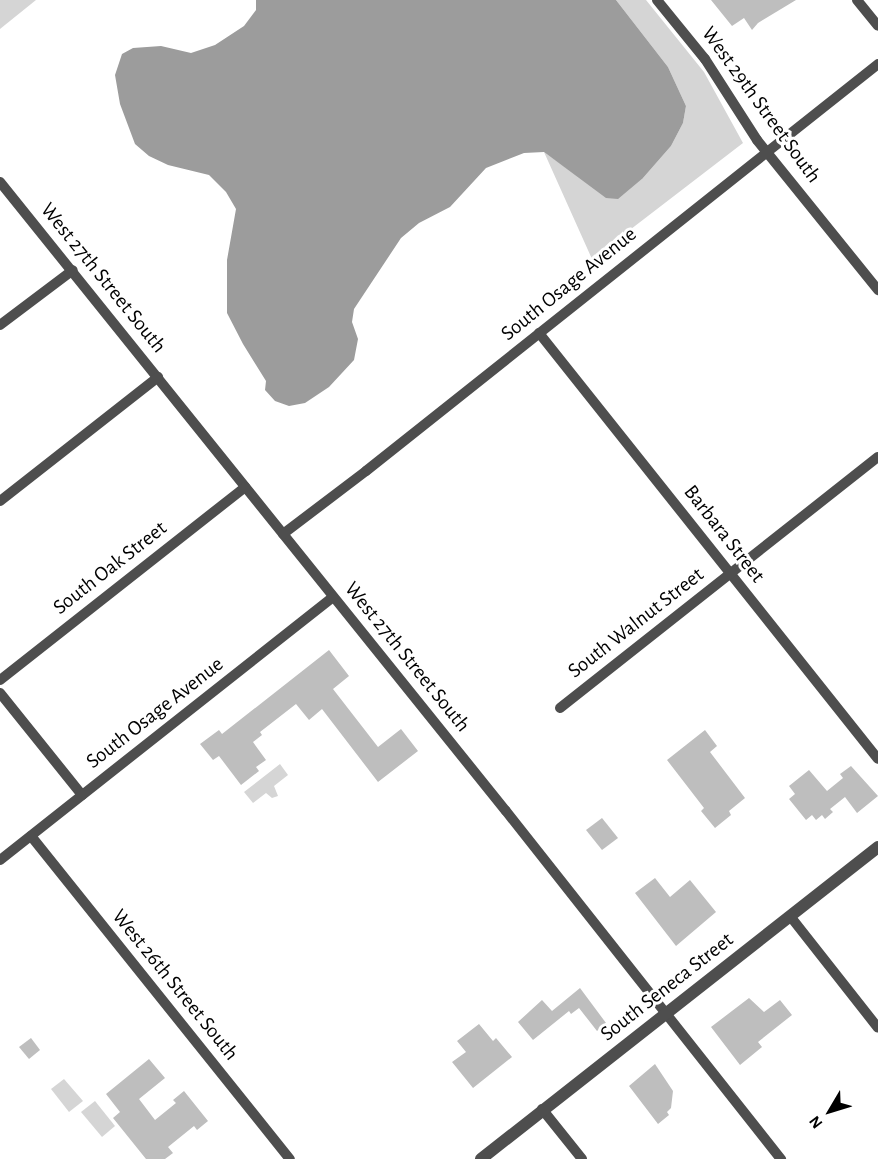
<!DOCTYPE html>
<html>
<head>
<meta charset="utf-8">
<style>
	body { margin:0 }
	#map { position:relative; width:878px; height:1159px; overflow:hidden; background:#fff; font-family:"Alegreya Sans",sans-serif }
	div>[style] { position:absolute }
	.green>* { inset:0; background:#d5d5d5 }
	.water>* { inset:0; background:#9c9c9c }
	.building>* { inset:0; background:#bebebe }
	.minor>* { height:10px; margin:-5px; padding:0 5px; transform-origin:5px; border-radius:5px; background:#4e4e4e }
	.tertiary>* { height:12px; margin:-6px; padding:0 6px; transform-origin:6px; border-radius:6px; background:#4e4e4e }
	span { translate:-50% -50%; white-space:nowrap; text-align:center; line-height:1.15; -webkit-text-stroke:6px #fff; paint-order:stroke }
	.street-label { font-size:21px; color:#000 }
	.north { position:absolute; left:800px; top:1081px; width:60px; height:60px; -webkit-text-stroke:4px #fff; paint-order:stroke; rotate:232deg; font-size:16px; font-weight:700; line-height:24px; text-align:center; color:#000 }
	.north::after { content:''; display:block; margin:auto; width:21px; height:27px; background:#000; clip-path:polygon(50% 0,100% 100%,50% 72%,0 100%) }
</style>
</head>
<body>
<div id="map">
	<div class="green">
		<i style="clip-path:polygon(0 0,36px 0,0 29px)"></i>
		<i style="clip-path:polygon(616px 0,646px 0,704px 72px,743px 143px,592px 259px,544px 152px,575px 174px,643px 178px,671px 146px,683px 123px,686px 106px,668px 67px)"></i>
		<i style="clip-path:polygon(280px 764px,288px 775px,274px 786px,278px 796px,272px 798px,266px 793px,253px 803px,244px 792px)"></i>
		<i style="clip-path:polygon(64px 1079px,83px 1101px,69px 1112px,51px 1089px)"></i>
		<i style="clip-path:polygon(95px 1101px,115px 1126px,102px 1137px,81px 1112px)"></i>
	</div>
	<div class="water">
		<i style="clip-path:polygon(256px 0,616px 0,668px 67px,686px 106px,683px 123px,671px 146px,643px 178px,618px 199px,606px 198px,544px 152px,524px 153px,486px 168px,450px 207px,419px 223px,401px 238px,354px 309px,352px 322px,358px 339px,354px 360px,329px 387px,305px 403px,289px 406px,275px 401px,265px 390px,266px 381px,243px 344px,227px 313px,227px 260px,236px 209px,226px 192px,209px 175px,168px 165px,149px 156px,135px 144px,120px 104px,115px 75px,122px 54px,133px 48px,161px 46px,191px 53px,215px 45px,244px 26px,256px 10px)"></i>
	</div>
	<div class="building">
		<i style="clip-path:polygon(711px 0,796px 0,758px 23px,752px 30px,744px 18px,732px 26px)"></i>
		<i style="clip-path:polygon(329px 650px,349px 676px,333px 689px,378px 747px,401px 729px,418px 751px,378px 782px,322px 709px,309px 720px,296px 704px,260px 732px,262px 735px,253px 742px,266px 760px,256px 767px,259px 771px,241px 785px,219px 756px,213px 760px,200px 744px,219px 730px,222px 734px)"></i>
		<i style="clip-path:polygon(705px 730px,717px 746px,710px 752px,745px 798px,729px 811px,731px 815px,715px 828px,701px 811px,704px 808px,667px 760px)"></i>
		<i style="clip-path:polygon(851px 766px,878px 796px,857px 813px,845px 797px,830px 809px,833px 812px,825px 819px,822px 815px,816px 820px,812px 815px,806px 820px,789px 799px,795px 794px,789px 786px,809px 770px,827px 791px,843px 778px,840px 774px)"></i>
		<i style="clip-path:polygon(602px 818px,618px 838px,602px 850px,586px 830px)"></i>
		<i style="clip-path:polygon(655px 878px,670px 897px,690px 880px,716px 912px,676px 946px,635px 893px)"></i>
		<i style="clip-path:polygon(580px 988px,606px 1023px,597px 1031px,579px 1008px,571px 1014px,569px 1011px,533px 1040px,518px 1022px,542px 1000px,552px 1011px)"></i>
		<i style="clip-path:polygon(749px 998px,764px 1012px,780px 1000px,792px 1015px,758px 1042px,762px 1047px,740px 1065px,711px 1027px)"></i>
		<i style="clip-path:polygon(479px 1024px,493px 1041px,496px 1038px,512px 1057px,473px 1088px,452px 1062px,466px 1052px,457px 1041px)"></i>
		<i style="clip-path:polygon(31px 1038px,40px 1050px,29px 1059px,19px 1047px)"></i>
		<i style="clip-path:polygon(149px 1059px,165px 1078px,139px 1099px,155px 1120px,176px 1103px,173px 1100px,184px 1091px,208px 1121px,197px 1130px,194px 1126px,168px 1147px,173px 1153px,165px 1159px,146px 1159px,113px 1118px,120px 1112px,106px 1094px)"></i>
		<i style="clip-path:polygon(655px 1064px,673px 1091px,671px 1108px,667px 1112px,669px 1115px,658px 1124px,629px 1086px)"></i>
	</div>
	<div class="minor">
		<i style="left:657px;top:0;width:76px;rotate:50.9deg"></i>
		<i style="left:705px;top:59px;width:96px;rotate:57.3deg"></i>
		<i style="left:757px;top:140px;width:193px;rotate:51.1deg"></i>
		<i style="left:857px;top:0;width:33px;rotate:51deg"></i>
		<i style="left:0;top:182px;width:807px;rotate:51.19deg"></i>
		<i style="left:506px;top:811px;width:444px;rotate:51.7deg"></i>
		<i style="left:0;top:325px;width:91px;rotate:-37deg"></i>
		<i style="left:539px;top:333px;width:544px;rotate:51.49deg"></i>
		<i style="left:0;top:501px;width:201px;rotate:-38.1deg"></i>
		<i style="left:283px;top:534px;width:104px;rotate:-37.2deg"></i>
		<i style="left:366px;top:471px;width:654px;rotate:-38.48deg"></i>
		<i style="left:0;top:680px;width:312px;rotate:-38.2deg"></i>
		<i style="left:0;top:693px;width:131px;rotate:51.2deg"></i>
		<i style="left:560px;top:708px;width:405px;rotate:-38.3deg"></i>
		<i style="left:31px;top:836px;width:414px;rotate:51.3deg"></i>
		<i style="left:0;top:860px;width:424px;rotate:-38.3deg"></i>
		<i style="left:790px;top:916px;width:142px;rotate:51.8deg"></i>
		<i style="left:542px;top:1109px;width:64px;rotate:51.3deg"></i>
	</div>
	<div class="tertiary">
		<i style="left:481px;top:1159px;width:505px;rotate:-38.16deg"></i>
	</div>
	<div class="street-label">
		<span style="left:761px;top:105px;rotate:54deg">West 29th Street South</span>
		<span style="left:103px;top:278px;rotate:51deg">West 27th Street South</span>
		<span style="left:569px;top:284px;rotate:-39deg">South Osage Avenue</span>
		<span style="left:724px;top:534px;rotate:52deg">Barbara Street</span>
		<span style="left:110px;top:568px;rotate:-38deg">South Oak Street</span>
		<span style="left:636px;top:623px;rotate:-38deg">South Walnut Street</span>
		<span style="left:407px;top:657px;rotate:51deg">West 27th Street South</span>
		<span style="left:155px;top:713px;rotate:-38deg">South Osage Avenue</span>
		<span style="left:175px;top:985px;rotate:51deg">West 26th Street South</span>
		<span style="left:667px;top:987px;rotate:-38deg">South Seneca Street</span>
	</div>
	<div class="north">N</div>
</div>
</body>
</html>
